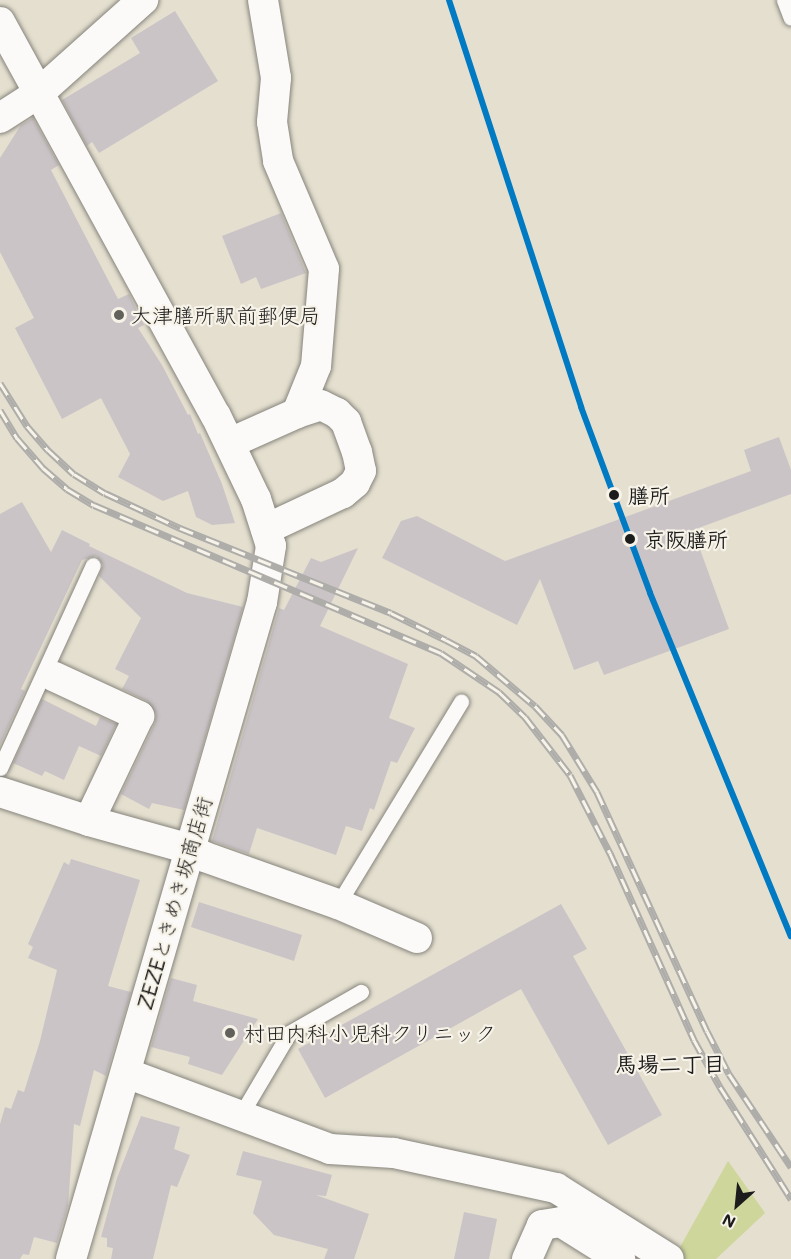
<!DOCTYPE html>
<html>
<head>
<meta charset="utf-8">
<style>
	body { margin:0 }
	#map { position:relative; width:791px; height:1259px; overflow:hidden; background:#e4dfcf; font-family:Mali,"Klee One",sans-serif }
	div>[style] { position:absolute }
	.green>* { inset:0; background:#ced69b }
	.building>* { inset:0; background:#cbc4c7 }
	.roads { filter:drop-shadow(0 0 2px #86847c) drop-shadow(0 0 2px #86847c) }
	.lane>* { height:15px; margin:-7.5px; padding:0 7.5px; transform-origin:7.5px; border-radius:7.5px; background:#fbfaf8 }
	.street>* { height:30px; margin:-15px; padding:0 15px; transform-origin:15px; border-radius:15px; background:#fbfaf8 }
	.rail>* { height:7px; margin-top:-3.5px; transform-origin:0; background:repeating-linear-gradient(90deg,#f7f3e8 0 14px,#aeadaa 0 28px); box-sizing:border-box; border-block:2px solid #aeadaa }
	.rail-1>* { height:6px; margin:-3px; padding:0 3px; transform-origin:3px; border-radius:3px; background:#007ac2 }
	.dots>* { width:16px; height:16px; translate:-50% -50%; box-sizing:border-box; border:3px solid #f7f3e8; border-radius:50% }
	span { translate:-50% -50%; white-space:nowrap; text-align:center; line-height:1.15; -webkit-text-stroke:4.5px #f7f3e8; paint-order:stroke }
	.poi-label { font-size:21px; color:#1c1c1c }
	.left { translate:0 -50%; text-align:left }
	.stop-label { font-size:21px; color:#1c1c1c; font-weight:700 }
	.street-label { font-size:21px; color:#1c1c1c }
	.neighbourhood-label { font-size:22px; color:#1c1c1c; font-weight:700 }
	.north { position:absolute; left:707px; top:1175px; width:60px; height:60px; -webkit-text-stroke:4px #f7f3e8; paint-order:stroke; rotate:207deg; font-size:16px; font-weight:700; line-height:24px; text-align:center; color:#1c1c1c }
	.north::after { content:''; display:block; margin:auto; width:21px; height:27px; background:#1c1c1c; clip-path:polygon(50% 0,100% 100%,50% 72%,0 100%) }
</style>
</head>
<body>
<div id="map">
	<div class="green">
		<i style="clip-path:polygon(728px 1161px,765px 1213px,716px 1259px,683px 1259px,679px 1249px)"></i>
	</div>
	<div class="building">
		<i style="clip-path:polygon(175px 11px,218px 81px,99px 153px,92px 142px,87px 146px,62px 100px,140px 53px,131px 38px)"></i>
		<i style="clip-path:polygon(33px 118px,59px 165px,51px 170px,118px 299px,129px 294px,144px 325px,138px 328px,162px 365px,188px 415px,190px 414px,198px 434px,200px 433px,222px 484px,235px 523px,212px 525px,196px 517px,188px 491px,163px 501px,118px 477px,130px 454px,101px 398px,62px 419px,15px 328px,34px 318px,0 252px,0 158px,21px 125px)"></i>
		<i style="clip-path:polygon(281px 213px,306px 273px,261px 289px,256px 277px,241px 284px,222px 236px)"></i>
		<i style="clip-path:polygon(779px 437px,791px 470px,791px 494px,693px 530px,729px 629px,604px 675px,598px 661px,574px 670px,540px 579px,517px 625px,382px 558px,401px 521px,417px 516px,505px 561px,751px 471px,744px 450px)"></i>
		<i style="clip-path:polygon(22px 502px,51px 552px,62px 530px,90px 544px,89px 546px,187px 593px,243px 607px,184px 810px,152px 803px,149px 809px,121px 794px,155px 723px,156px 714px,147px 701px,122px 689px,129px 676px,115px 669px,141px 618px,99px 576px,103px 565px,96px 556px,82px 560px,21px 689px,25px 691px,0 745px,0 514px)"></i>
		<i style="clip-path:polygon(358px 548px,320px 626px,408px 664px,389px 718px,415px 728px,397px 763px,391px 761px,374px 810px,370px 808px,362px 831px,346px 826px,336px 855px,257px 828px,249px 854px,212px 841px,279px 608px,284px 610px,311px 558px,321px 562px)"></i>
		<i style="clip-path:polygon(42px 699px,96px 726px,100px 717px,116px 724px,101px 756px,79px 746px,64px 780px,45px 771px,42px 776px,13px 763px)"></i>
		<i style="clip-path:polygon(71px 859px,140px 880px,108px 986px,131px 992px,106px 1076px,94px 1070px,80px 1126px,74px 1124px,68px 1206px,57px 1243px,34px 1237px,29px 1255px,23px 1254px,20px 1259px,0 1259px,0 1124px,5px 1107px,11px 1109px,18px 1090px,24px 1092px,40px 1041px,57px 970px,28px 958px,33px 947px,28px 944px,64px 862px,69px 865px)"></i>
		<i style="clip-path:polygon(199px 902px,302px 935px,294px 961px,191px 927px)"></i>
		<i style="clip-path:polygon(561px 904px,587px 949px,573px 956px,662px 1115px,608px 1145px,521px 989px,325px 1098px,298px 1049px)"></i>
		<i style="clip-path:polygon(171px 978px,197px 985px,193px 1001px,258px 1019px,222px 1075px,188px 1064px,190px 1057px,151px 1047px)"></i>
		<i style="clip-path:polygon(141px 1116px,180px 1127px,174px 1149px,190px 1155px,177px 1187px,171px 1185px,153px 1259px,111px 1259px,113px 1248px,107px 1247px,107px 1238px,101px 1237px,117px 1178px)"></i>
		<i style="clip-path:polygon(243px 1151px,332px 1175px,326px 1196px,316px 1195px,369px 1214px,354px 1259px,324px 1259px,328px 1249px,274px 1235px,253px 1213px,262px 1181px,236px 1175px)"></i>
		<i style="clip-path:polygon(464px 1212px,497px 1219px,489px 1259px,454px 1259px)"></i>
	</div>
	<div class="roads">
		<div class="lane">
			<i style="left:784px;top:0;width:19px;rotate:69deg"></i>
			<i style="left:0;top:768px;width:223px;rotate:-65.4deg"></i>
			<i style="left:338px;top:904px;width:237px;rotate:-58.7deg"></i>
			<i style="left:240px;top:1116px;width:96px;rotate:-59.4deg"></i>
			<i style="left:289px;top:1033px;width:83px;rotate:-29.7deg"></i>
		</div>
		<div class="street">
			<i style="left:263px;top:0;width:79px;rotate:80.5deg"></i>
			<i style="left:276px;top:78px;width:44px;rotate:95.2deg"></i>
			<i style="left:272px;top:122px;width:39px;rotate:81deg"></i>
			<i style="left:278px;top:161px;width:117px;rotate:66.9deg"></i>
			<i style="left:324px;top:269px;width:97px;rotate:94.7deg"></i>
			<i style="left:316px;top:366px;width:51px;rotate:112deg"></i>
			<i style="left:0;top:22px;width:449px;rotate:61.3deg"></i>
			<i style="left:216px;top:416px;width:92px;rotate:64.3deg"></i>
			<i style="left:256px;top:499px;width:49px;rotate:72.3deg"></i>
			<i style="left:271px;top:546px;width:57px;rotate:99.1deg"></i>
			<i style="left:262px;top:602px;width:684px;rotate:106.21deg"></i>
			<i style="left:0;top:118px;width:46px;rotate:-32.7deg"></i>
			<i style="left:39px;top:93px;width:140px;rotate:-41.8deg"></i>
			<i style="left:230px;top:443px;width:73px;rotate:-24.1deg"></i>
			<i style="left:297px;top:413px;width:25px;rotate:-18deg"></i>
			<i style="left:321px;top:405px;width:18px;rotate:27deg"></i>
			<i style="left:337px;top:413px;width:13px;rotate:45deg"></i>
			<i style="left:346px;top:422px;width:32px;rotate:70deg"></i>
			<i style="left:357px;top:452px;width:19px;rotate:78deg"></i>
			<i style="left:361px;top:471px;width:13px;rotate:117deg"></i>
			<i style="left:355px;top:483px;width:16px;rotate:140deg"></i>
			<i style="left:343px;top:493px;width:85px;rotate:154.9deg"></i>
			<i style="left:55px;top:677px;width:93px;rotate:24.9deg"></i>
			<i style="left:139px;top:716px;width:116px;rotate:115.5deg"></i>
			<i style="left:0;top:792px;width:94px;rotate:18deg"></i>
			<i style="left:89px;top:821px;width:105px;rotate:15.5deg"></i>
			<i style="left:190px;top:849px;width:17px;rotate:28deg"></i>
			<i style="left:205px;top:857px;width:141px;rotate:19.5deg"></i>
			<i style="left:338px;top:904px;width:86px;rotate:23.3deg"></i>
			<i style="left:126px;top:1073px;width:218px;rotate:20.4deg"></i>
			<i style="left:330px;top:1149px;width:64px;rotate:3.6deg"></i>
			<i style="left:394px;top:1153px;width:166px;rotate:12.2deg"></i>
			<i style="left:556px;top:1188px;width:133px;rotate:32.1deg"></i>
			<i style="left:527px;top:1259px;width:37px;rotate:-66deg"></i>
			<i style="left:542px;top:1225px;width:19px;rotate:-9deg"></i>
			<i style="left:561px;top:1222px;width:70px;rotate:32.1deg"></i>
		</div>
	</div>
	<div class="rail">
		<i style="left:0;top:383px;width:51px;rotate:57.9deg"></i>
		<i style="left:27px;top:426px;width:32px;rotate:49deg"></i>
		<i style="left:48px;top:450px;width:35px;rotate:43deg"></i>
		<i style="left:74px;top:474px;width:36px;rotate:32deg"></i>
		<i style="left:105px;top:493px;width:83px;rotate:25deg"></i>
		<i style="left:180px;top:528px;width:227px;rotate:21.9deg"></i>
		<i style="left:391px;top:613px;width:61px;rotate:26.1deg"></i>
		<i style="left:446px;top:640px;width:34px;rotate:28deg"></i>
		<i style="left:476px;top:656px;width:77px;rotate:40.3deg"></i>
		<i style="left:535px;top:706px;width:40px;rotate:47deg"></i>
		<i style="left:562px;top:735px;width:67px;rotate:58.4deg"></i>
		<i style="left:597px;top:792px;width:263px;rotate:65.3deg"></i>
		<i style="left:707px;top:1031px;width:48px;rotate:62.9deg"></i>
		<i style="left:729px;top:1074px;width:112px;rotate:56.3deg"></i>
		<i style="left:0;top:410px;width:33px;rotate:59deg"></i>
		<i style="left:17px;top:438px;width:40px;rotate:49deg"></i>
		<i style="left:43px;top:468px;width:32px;rotate:41deg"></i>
		<i style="left:67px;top:489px;width:31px;rotate:31deg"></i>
		<i style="left:94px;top:505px;width:377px;rotate:23.1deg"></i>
		<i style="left:441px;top:653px;width:70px;rotate:33.9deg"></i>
		<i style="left:499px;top:692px;width:36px;rotate:44deg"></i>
		<i style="left:525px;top:717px;width:73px;rotate:52.2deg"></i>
		<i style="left:570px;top:775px;width:88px;rotate:62.9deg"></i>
		<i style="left:610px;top:853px;width:205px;rotate:65.8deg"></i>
		<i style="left:694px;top:1040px;width:54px;rotate:61deg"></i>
		<i style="left:720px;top:1087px;width:133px;rotate:57.6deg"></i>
	</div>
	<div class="rail-1">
		<i style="left:449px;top:0;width:428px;rotate:72deg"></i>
		<i style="left:581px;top:407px;width:198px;rotate:69.6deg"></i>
		<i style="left:650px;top:593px;width:371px;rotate:67.7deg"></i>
	</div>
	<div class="dots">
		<i style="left:119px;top:315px;background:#62605b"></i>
		<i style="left:614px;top:495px;background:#1c1c1c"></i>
		<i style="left:630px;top:539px;background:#1c1c1c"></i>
		<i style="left:230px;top:1033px;background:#62605b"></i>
	</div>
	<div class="poi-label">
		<span class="left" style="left:131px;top:315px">大津膳所駅前郵便局</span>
		<span class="left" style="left:244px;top:1033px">村田内科小児科クリニック</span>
	</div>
	<div class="stop-label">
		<span class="left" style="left:628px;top:495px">膳所</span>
		<span class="left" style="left:644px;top:539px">京阪膳所</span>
	</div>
	<div class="street-label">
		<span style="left:174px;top:903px;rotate:-74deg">ZEZEときめき坂商店街</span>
	</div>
	<div class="neighbourhood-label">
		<span style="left:670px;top:1064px">馬場二丁目</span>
	</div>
	<div class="north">N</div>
</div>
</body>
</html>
